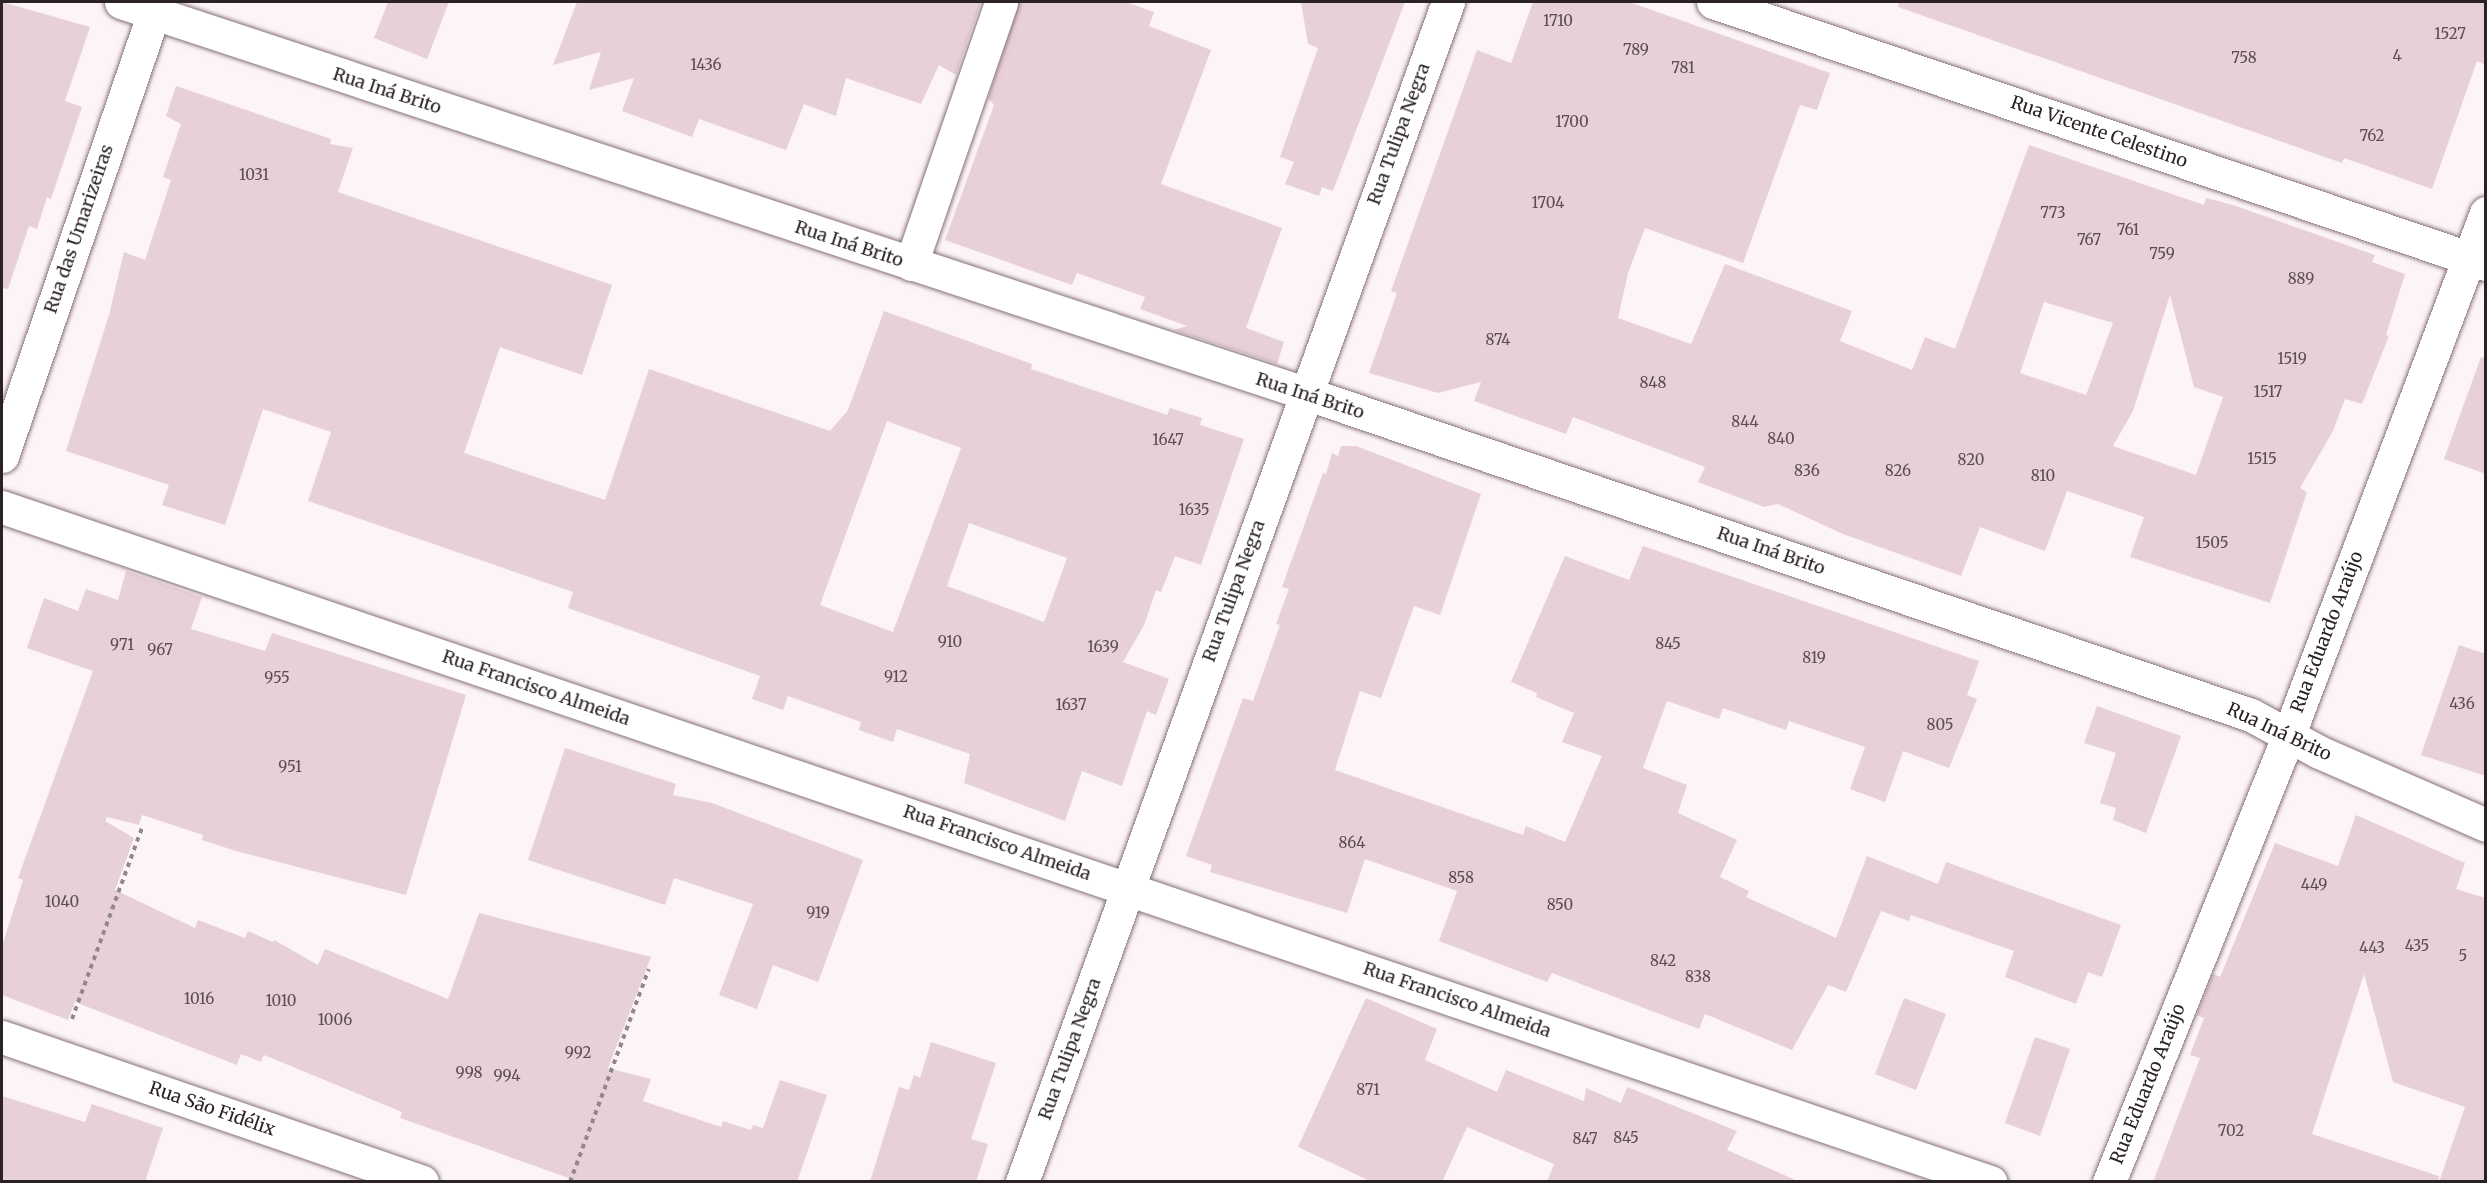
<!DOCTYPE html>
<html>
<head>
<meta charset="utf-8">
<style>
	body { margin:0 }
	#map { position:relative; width:2487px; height:1183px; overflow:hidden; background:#fdf4f6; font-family:Merriweather,serif }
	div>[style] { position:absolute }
	.building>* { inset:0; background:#e7d0d6 }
	.path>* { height:4px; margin-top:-2px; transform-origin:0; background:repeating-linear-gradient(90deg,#91888a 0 4.5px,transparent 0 9px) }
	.roads { filter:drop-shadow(0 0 2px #867176) drop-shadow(0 0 2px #867176) }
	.minor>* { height:33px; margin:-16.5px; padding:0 16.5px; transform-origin:16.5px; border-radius:16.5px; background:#fff }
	span { translate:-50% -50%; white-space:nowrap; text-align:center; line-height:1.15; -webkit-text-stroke:4.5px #fff; paint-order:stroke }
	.number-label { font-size:15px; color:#5a4e50 }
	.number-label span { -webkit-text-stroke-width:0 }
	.street-label { font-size:18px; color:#2b2224 }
	.frame { position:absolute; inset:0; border:3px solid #2b2224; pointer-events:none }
</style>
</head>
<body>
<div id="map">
	<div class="building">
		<i style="clip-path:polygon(2px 2px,90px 27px,65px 101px,82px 107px,51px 199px,47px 197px,37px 229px,29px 226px,8px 289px,2px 288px)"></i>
		<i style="clip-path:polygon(388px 2px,449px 2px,427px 59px,374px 38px)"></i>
		<i style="clip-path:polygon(577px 2px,981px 2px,956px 75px,939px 65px,921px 104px,846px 78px,836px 116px,804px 104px,786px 150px,699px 119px,692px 137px,622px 111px,634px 78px,589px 90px,601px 52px,553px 65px)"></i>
		<i style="clip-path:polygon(1019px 2px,1126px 2px,1154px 12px,1149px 26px,1211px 50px,1161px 184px,1282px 228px,1246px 328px,1284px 342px,1277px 364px,1174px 330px,1187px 326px,1140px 309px,1145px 297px,1077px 273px,1072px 285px,945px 240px,994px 105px,988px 98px)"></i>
		<i style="clip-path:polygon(1301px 2px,1405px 2px,1333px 191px,1322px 187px,1319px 196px,1285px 184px,1294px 162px,1280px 157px,1318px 48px,1308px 44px)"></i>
		<i style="clip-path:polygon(evenodd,1533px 2px,1629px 2px,1830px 73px,1817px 110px,1800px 105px,1743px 263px,1645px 228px,1628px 273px,1618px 318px,1691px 344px,1725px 264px,1852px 311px,1840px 341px,1912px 370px,1925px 337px,1955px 349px,2029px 145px,2204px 205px,2206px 198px,2233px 205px,2375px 255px,2372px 262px,2405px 274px,2386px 335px,2389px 336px,2362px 404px,2345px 399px,2333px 431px,2300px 488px,2307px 492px,2270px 603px,2130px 557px,2144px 517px,2067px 491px,2045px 551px,1980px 527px,1961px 576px,1843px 534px,1778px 504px,1764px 507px,1698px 482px,1705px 467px,1573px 417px,1566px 434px,1474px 401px,1481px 382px,1438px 393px,1369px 373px,1397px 293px,1391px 291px,1477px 50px,1511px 63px,1533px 2px,2170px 295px,2194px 387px,2223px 397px,2196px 475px,2113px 446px,2133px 411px,2170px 295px,1533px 2px,2044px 302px,2113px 323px,2086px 395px,2020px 373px,2044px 302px)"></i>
		<i style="clip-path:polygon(1899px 2px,2486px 2px,2486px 65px,2477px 61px,2432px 189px,2344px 158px,2342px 163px,1898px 7px)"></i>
		<i style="clip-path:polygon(evenodd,176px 86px,331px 139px,330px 144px,353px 148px,338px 192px,612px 285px,582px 375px,500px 347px,464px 453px,605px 500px,649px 369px,830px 431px,848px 410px,884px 311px,1032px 364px,1031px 369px,1167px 415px,1170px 408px,1202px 418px,1200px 425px,1244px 439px,1201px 565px,1175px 556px,1161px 592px,1156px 590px,1144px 625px,1123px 662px,1169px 679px,1156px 715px,1147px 711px,1122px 786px,1082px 771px,1065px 821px,964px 783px,970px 754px,897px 729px,893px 742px,859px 730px,861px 722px,788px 696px,783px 710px,752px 699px,760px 676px,568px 608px,573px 592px,308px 501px,331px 432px,263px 409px,225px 525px,162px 505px,169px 485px,66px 451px,109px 315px,124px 252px,145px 260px,171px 180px,163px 177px,181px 124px,166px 116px,176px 86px,887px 421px,961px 448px,893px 632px,820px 605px,887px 421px,176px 86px,969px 523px,1067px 558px,1044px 622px,947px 586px,969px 523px)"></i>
		<i style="clip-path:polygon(2481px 357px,2486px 358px,2486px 474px,2444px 459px)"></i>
		<i style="clip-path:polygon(1341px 446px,1356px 446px,1481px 494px,1440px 615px,1414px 606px,1381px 698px,1360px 691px,1335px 770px,1523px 835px,1526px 826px,1565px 842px,1602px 756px,1562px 742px,1574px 713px,1536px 697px,1537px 693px,1511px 682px,1565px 556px,1629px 580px,1643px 546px,1979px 661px,1967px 695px,1977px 699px,1949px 768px,1903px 751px,1885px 802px,1850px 789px,1865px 747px,1789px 721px,1786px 730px,1723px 708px,1719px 719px,1667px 701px,1643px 768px,1687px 785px,1678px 813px,1737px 840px,1720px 877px,1749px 891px,1746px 897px,1836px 938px,1867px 856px,1938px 884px,1946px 862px,2121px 925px,2102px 977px,2088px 972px,2076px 1004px,2005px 977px,2014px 951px,1911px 915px,1909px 921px,1881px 911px,1846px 992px,1828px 985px,1792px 1050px,1705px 1014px,1699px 1029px,1552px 973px,1547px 982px,1439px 941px,1457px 891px,1365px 859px,1347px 913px,1210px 872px,1212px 865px,1186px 856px,1243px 698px,1253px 701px,1280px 625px,1276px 624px,1289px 589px,1282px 587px,1323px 473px,1326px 474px,1332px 453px,1338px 456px)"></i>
		<i style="clip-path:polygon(126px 571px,202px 597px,191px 629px,265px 651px,272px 633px,466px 695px,406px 895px,236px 851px,202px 840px,203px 835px,142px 815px,139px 825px,107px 817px,105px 821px,134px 838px,115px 890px,195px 928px,198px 920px,245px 938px,248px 931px,273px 942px,274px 940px,318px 965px,325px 949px,448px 999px,479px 913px,651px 957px,608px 1068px,651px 1079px,643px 1101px,721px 1127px,723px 1121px,751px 1130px,753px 1125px,763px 1128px,780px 1080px,827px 1095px,797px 1182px,580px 1182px,400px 1118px,402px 1112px,264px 1055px,261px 1062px,241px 1054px,237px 1065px,75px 1002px,68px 1020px,2px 995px,2px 946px,23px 880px,18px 878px,93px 671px,27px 648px,44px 598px,78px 611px,86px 589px,118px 600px)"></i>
		<i style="clip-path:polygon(2459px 645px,2486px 654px,2486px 776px,2421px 755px)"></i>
		<i style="clip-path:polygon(2097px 706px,2181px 736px,2146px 833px,2113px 820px,2116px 808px,2100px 803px,2116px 753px,2084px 743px)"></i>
		<i style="clip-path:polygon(565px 748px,676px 784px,673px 795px,712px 803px,863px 860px,818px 982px,773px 965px,757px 1009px,719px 995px,753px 904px,674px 878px,665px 905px,528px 860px)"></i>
		<i style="clip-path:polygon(2356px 815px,2465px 863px,2456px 889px,2486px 898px,2486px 1182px,2439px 1182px,2465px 1107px,2393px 1082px,2364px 974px,2312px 1134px,2439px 1176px,2438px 1182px,2153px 1182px,2200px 1058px,2190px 1055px,2204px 1018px,2197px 1015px,2213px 974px,2220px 977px,2275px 843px,2338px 866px)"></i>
		<i style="clip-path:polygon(1366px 998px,1437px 1029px,1425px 1060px,1497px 1092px,1506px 1070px,1584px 1101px,1586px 1088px,1621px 1103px,1627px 1087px,1737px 1131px,1727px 1150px,1800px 1182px,1547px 1182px,1554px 1164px,1467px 1127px,1442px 1182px,1372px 1182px,1298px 1147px)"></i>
		<i style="clip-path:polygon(1904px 998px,1946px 1014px,1916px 1090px,1875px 1074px)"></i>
		<i style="clip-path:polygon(2035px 1037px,2070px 1049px,2040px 1136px,2005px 1123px)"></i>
		<i style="clip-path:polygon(931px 1042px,996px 1063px,971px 1139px,988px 1144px,976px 1182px,870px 1182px,899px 1087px,909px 1090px,914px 1075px,920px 1078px)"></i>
		<i style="clip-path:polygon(2px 1096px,85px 1122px,92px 1104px,163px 1128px,145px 1182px,2px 1182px)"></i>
	</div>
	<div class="path">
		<i style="left:72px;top:1019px;width:203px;rotate:-69.9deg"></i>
		<i style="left:570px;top:1182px;width:227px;rotate:-69.7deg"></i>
	</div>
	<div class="roads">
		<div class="minor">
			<i style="left:121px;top:2px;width:1247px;rotate:18.28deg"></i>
			<i style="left:1305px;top:393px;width:999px;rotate:18.8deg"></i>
			<i style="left:2251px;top:715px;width:77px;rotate:28.6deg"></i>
			<i style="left:2319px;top:752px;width:182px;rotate:23.6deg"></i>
			<i style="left:1713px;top:2px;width:816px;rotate:18.72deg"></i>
			<i style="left:911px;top:264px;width:277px;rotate:-71deg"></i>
			<i style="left:2px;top:456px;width:480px;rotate:-71.1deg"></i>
			<i style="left:2px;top:507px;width:2100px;rotate:18.75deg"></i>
			<i style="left:2px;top:1037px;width:444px;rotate:19deg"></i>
			<i style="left:1022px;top:1182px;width:1255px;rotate:-70.15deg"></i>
			<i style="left:2109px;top:1182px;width:483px;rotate:-68.1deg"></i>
			<i style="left:2289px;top:734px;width:557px;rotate:-69.29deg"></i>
		</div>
	</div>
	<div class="number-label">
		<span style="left:1558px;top:21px">1710</span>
		<span style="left:2450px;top:34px">1527</span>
		<span style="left:1636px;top:50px">789</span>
		<span style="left:2397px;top:56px">4</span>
		<span style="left:2244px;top:58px">758</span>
		<span style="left:706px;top:65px">1436</span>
		<span style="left:1683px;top:68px">781</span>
		<span style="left:1572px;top:122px">1700</span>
		<span style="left:2372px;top:136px">762</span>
		<span style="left:254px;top:175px">1031</span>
		<span style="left:1548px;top:203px">1704</span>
		<span style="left:2053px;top:213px">773</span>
		<span style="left:2128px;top:230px">761</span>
		<span style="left:2089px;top:240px">767</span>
		<span style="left:2162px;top:254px">759</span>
		<span style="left:2301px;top:279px">889</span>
		<span style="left:1498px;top:340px">874</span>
		<span style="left:2292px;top:359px">1519</span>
		<span style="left:1653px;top:383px">848</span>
		<span style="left:2268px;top:392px">1517</span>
		<span style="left:1745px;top:422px">844</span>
		<span style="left:1781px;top:439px">840</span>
		<span style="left:1168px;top:440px">1647</span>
		<span style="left:2262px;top:459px">1515</span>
		<span style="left:1971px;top:460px">820</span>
		<span style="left:1807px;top:471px">836</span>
		<span style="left:1898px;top:471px">826</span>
		<span style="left:2043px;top:476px">810</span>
		<span style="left:1194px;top:510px">1635</span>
		<span style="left:2212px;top:543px">1505</span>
		<span style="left:950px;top:642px">910</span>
		<span style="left:1668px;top:644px">845</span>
		<span style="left:122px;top:645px">971</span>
		<span style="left:1103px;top:647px">1639</span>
		<span style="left:160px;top:650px">967</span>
		<span style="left:1814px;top:658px">819</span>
		<span style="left:896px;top:677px">912</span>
		<span style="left:277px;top:678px">955</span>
		<span style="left:2462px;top:704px">436</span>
		<span style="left:1071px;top:705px">1637</span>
		<span style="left:1940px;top:725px">805</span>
		<span style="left:290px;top:767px">951</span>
		<span style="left:1352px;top:843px">864</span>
		<span style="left:1461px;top:878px">858</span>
		<span style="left:2314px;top:885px">449</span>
		<span style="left:62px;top:902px">1040</span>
		<span style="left:1560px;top:905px">850</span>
		<span style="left:818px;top:913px">919</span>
		<span style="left:2417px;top:946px">435</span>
		<span style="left:2372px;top:948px">443</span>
		<span style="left:2463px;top:956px">5</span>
		<span style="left:1663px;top:961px">842</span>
		<span style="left:1698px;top:977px">838</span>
		<span style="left:199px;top:999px">1016</span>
		<span style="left:281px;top:1001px">1010</span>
		<span style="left:335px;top:1020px">1006</span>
		<span style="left:578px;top:1053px">992</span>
		<span style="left:469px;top:1073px">998</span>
		<span style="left:507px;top:1076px">994</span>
		<span style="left:1368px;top:1090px">871</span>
		<span style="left:2231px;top:1131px">702</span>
		<span style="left:1626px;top:1138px">845</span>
		<span style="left:1585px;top:1139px">847</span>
	</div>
	<div class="street-label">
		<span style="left:387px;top:91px;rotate:18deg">Rua Iná Brito</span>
		<span style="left:2099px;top:132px;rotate:19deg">Rua Vicente Celestino</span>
		<span style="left:1399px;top:134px;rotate:-70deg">Rua Tulipa Negra</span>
		<span style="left:79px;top:229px;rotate:-71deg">Rua das Umarizeiras</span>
		<span style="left:849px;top:244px;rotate:18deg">Rua Iná Brito</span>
		<span style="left:1310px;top:396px;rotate:18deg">Rua Iná Brito</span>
		<span style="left:1771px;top:551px;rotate:19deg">Rua Iná Brito</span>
		<span style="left:1234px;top:591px;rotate:-70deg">Rua Tulipa Negra</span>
		<span style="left:2327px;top:632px;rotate:-69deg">Rua Eduardo Araújo</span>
		<span style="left:536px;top:688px;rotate:19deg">Rua Francisco Almeida</span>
		<span style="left:2279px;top:732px;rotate:25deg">Rua Iná Brito</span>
		<span style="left:997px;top:843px;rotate:19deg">Rua Francisco Almeida</span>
		<span style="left:1457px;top:1000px;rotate:19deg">Rua Francisco Almeida</span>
		<span style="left:1070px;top:1049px;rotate:-70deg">Rua Tulipa Negra</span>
		<span style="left:2148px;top:1084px;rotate:-68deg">Rua Eduardo Araújo</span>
		<span style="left:212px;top:1109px;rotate:19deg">Rua São Fidélix</span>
	</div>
	<div class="frame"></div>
</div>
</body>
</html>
